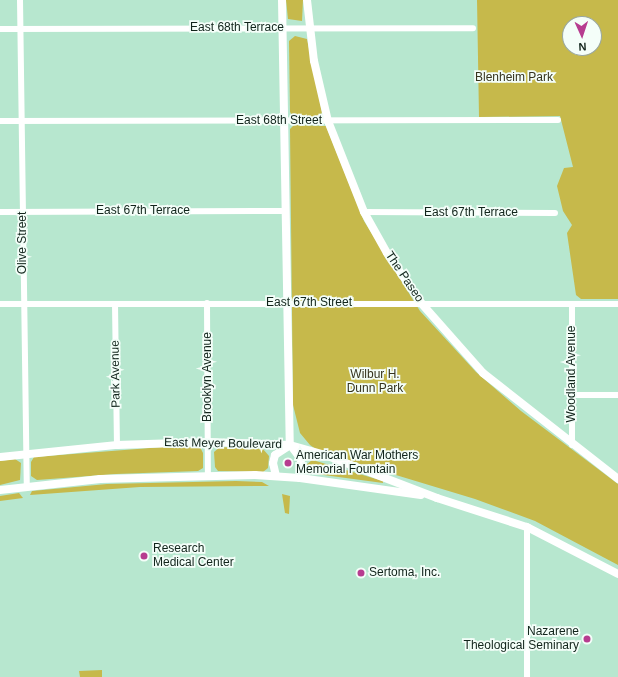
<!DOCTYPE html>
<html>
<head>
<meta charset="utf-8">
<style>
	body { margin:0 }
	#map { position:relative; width:618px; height:677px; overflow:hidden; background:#b7e7cf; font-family:Arial,sans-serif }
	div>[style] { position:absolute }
	.green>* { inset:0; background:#c6b94b }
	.street>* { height:6px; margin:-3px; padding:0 3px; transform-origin:3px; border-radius:3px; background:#fff }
	.secondary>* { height:8px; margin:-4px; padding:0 4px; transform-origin:4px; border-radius:4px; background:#fff }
	.dots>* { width:11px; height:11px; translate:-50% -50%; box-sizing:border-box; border:2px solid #f4fef9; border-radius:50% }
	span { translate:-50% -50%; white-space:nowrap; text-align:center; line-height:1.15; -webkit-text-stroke:3.5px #f4fef9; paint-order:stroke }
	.street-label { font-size:12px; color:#11241b }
	.park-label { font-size:12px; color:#36341e }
	.poi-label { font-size:12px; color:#11241b }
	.left { translate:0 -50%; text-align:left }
	.right { translate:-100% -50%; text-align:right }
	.north { position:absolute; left:562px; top:16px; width:40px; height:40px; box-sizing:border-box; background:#f4fef9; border:1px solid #99a7a0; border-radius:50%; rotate:177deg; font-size:11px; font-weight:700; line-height:16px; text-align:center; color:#11241b }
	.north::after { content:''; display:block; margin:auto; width:14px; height:18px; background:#b73d90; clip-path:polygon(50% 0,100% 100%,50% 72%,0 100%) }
</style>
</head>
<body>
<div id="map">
	<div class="green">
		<i style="clip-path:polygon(286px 0,303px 0,302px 21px,288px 19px)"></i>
		<i style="clip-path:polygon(evenodd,477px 0,618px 0,618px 299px,581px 299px,576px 295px,567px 233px,572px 225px,563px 211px,557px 186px,564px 168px,573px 167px,560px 116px,479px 117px,477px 0,570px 24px,594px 24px,594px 48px,570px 48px,570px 24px)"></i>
		<i style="clip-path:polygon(295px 36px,307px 39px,322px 112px,320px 117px,293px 117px,290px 112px,289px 41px)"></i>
		<i style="clip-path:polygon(294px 125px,326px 126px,364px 221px,420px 311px,476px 372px,521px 411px,618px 484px,618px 565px,535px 521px,475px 499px,320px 452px,310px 445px,300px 433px,293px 405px,290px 129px)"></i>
		<i style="clip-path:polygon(163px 447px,200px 447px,203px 453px,203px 468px,198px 471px,116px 474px,37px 480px,31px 476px,31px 462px,34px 457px)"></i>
		<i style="clip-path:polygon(220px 447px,263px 449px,269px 456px,268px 468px,263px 472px,218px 471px,215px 467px,214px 452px)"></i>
		<i style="clip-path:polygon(15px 459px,21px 463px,20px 480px,0 485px,0 461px)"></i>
		<i style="clip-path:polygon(312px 460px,316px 461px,383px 481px,383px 483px,309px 473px,305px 466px)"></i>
		<i style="clip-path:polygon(236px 481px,262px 482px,269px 486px,140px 487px,30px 495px,32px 491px,107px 484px)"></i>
		<i style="clip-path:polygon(19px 493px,23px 498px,0 501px,0 496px)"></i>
		<i style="clip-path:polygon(282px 494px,290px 496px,289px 514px,285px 513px)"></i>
		<i style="clip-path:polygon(102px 670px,102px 677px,80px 677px,79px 671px)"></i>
	</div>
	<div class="street">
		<i style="left:20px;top:0;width:486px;rotate:89.2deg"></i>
		<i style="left:0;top:29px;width:473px;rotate:-0.1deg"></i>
		<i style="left:0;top:121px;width:558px;rotate:-0.1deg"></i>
		<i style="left:0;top:212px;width:285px;rotate:-0.2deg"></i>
		<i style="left:364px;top:212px;width:191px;rotate:0.3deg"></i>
		<i style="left:207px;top:303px;width:172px;rotate:89.7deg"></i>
		<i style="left:0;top:304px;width:618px"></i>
		<i style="left:115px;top:304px;width:141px;rotate:89.2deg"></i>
		<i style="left:572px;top:304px;width:141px;rotate:90deg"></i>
		<i style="left:572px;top:395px;width:46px"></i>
		<i style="left:527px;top:527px;width:150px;rotate:90deg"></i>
	</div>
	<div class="secondary">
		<i style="left:282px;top:0;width:445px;rotate:89deg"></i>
		<i style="left:307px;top:0;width:61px;rotate:83.5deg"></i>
		<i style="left:314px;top:61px;width:62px;rotate:76.9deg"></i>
		<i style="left:328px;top:121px;width:98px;rotate:68.4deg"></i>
		<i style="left:364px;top:212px;width:47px;rotate:60.7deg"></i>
		<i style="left:387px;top:253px;width:62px;rotate:55.5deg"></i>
		<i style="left:422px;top:304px;width:92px;rotate:48.5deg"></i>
		<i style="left:483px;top:373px;width:172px;rotate:38.1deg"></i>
		<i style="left:292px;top:447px;width:15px;rotate:53deg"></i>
		<i style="left:301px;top:459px;width:19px;rotate:93deg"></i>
		<i style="left:0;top:457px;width:118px;rotate:-5.9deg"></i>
		<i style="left:117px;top:445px;width:91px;rotate:-1.9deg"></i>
		<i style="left:208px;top:442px;width:82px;rotate:2.1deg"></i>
		<i style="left:290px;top:445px;width:36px;rotate:16deg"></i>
		<i style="left:325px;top:455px;width:120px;rotate:21deg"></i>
		<i style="left:437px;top:498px;width:95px;rotate:17.9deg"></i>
		<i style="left:527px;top:527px;width:102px;rotate:27.3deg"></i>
		<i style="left:276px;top:476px;width:13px;rotate:-103deg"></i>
		<i style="left:273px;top:463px;width:8px;rotate:-76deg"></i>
		<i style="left:275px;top:455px;width:17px;rotate:-33deg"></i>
		<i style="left:0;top:490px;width:101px;rotate:-6.3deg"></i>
		<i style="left:100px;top:479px;width:155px;rotate:-1.5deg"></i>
		<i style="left:255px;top:475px;width:45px;rotate:3.8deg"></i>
		<i style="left:300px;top:478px;width:122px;rotate:8deg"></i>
	</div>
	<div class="dots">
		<i style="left:288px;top:463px;background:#b73d90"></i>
		<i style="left:144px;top:556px;background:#b73d90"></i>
		<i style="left:361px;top:573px;background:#b73d90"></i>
		<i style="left:587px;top:639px;background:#b73d90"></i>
	</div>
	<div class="street-label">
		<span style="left:237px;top:28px">East 68th Terrace</span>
		<span style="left:279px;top:121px">East 68th Street</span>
		<span style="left:143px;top:211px">East 67th Terrace</span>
		<span style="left:471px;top:213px">East 67th Terrace</span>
		<span style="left:23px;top:243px;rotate:-90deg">Olive Street</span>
		<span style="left:404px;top:277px;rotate:56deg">The Paseo</span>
		<span style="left:309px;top:303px">East 67th Street</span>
		<span style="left:116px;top:374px;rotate:-91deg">Park Avenue</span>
		<span style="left:572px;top:374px;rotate:-90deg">Woodland Avenue</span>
		<span style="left:208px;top:377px;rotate:-90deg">Brooklyn Avenue</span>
		<span style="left:223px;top:444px;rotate:1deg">East Meyer Boulevard</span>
	</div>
	<div class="park-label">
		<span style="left:514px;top:78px">Blenheim Park</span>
		<span style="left:375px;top:382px">Wilbur H.<br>Dunn Park</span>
	</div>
	<div class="poi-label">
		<span class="left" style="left:296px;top:463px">American War Mothers<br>Memorial Fountain</span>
		<span class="left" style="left:153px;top:556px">Research<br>Medical Center</span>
		<span class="left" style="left:369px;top:573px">Sertoma, Inc.</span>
		<span class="right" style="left:579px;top:639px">Nazarene<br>Theological Seminary</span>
	</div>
	<div class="north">N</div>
</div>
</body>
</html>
